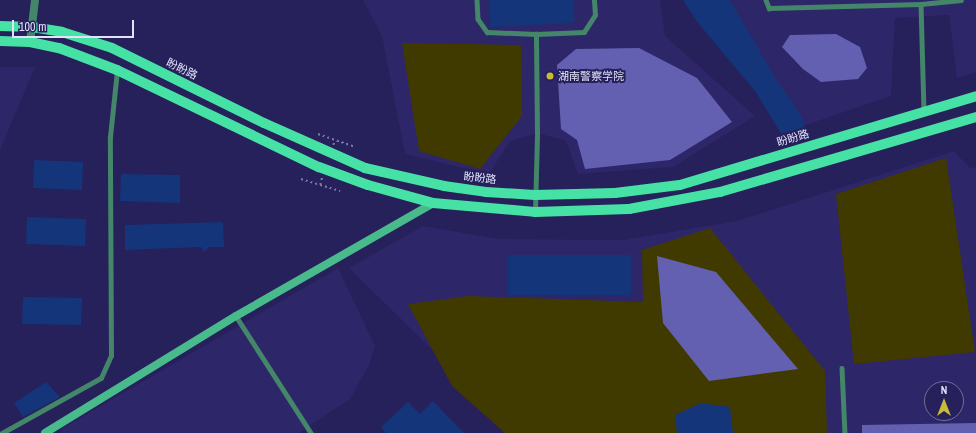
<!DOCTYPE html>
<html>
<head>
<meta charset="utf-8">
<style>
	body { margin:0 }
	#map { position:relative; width:976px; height:433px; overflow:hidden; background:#26205b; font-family:"Archivo Narrow","Noto Sans SC",sans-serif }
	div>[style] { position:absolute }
	.built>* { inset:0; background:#2d2668 }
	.green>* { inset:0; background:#403a01 }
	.water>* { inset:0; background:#6360b1 }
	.building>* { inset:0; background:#15357a }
	.path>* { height:1.5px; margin-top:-0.75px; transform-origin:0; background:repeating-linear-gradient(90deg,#7c79a4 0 2px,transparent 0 5px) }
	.service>* { height:4.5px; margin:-2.25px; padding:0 2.25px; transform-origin:2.25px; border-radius:2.25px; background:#448669 }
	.tertiary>* { height:8px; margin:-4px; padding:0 4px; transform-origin:4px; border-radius:4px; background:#448669 }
	.secondary>* { height:8px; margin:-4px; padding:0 4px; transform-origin:4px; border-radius:4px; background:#48ba8b }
	.primary>* { height:10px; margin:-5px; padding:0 5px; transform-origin:5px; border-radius:5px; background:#46e2a5 }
	.dots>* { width:11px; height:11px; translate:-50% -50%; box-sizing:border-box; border:2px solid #26205b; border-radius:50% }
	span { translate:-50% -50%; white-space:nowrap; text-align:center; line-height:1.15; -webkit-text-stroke:4px #26205b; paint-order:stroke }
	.street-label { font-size:11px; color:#e2e3fa }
	.poi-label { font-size:11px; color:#e2e3fa }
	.left { translate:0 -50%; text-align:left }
	.north { position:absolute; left:924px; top:381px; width:40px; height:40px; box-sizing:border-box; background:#26205b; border:1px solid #716e9b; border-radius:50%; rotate:0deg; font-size:11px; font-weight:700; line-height:16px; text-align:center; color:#e2e3fa }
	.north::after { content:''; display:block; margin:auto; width:14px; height:18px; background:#c9bb3a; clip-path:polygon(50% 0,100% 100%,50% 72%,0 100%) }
	.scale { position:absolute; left:12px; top:20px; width:122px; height:18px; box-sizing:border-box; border:2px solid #e2e3fa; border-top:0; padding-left:5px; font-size:12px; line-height:14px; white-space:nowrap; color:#e2e3fa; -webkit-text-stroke:3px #26205b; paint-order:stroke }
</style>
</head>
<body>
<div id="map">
	<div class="built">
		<i style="clip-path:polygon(363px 0,660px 0,665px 36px,755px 116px,673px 167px,578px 174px,566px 141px,537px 133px,510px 141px,489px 174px,405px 154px,382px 36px)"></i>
		<i style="clip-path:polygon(726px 0,976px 0,976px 72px,957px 78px,949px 15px,895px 18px,891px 96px,800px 127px)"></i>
		<i style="clip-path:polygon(0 67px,35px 67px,0 150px)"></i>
		<i style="clip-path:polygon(evenodd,954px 151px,970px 168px,976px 167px,976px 433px,517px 433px,349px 268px,423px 226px,499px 239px,623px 240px,737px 221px,954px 151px,932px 389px,956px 389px,956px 413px,932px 413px,932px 389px)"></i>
		<i style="clip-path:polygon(338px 268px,375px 346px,369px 365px,350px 399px,298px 433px,62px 433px,61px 429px)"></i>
	</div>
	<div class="green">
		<i style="clip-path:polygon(402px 43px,521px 45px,522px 116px,480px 169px,419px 151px)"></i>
		<i style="clip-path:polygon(946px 158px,975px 352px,854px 364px,836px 194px)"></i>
		<i style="clip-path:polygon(710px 228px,825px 371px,827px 433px,505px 433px,452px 386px,408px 304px,469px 296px,643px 302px,642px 250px)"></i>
	</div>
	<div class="water">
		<i style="clip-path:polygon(836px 34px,860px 47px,867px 68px,858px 79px,821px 82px,803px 69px,782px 47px,790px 35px)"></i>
		<i style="clip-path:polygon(639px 48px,697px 78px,732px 122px,670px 160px,585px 169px,577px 140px,561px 129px,557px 65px,576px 49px)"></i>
		<i style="clip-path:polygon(657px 256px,716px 272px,798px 369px,709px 381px,663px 323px)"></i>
		<i style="clip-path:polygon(976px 423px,976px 433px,862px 433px,862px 425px)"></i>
	</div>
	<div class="building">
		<i style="clip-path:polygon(489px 0,573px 0,574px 23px,490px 27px)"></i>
		<i style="clip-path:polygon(683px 0,730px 0,776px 79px,802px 117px,805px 130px,782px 135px,755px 91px,698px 23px)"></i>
		<i style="clip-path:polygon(34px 160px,83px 162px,82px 190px,33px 188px)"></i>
		<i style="clip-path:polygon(121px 174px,180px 175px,180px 203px,120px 201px)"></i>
		<i style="clip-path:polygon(27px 217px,86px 219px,85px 246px,26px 244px)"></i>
		<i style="clip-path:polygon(223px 222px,224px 247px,209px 247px,204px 252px,201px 247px,125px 250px,125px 225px)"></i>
		<i style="clip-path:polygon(508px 255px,631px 255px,631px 295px,508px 295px)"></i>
		<i style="clip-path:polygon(23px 297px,82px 298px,81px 325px,22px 324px)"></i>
		<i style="clip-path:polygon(46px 382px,60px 397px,23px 417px,14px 403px)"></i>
		<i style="clip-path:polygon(433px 401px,464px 433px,386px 433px,381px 427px,408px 402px,420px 414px)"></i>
		<i style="clip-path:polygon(701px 403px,730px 407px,733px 433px,677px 433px,675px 415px)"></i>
	</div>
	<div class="path">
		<i style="left:318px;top:134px;width:39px;rotate:19deg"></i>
		<i style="left:333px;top:145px;width:5px;rotate:-68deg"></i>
		<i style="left:301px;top:179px;width:41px;rotate:17.1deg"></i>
		<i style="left:320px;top:185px;width:8px;rotate:-76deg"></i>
	</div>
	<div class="service">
		<i style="left:477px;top:0;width:19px;rotate:87deg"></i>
		<i style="left:478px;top:19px;width:16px;rotate:55deg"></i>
		<i style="left:487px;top:32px;width:49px;rotate:2.3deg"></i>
		<i style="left:536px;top:34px;width:48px;rotate:-2.4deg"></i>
		<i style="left:584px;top:32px;width:20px;rotate:-57deg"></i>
		<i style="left:595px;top:15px;width:15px;rotate:-94deg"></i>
		<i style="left:766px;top:0;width:9px;rotate:69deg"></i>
		<i style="left:769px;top:8px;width:152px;rotate:-1.5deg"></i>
		<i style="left:921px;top:4px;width:40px;rotate:-5.7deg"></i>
		<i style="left:921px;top:4px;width:107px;rotate:88.4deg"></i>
		<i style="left:535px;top:212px;width:79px;rotate:-88.5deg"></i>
		<i style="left:537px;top:133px;width:99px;rotate:-90.6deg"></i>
		<i style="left:236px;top:316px;width:139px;rotate:57.3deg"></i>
		<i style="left:842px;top:368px;width:65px;rotate:87.4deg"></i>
		<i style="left:2px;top:433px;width:113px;rotate:-29.1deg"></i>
		<i style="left:101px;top:378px;width:24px;rotate:-66deg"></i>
		<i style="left:111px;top:356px;width:219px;rotate:-90.3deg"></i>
		<i style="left:110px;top:137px;width:67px;rotate:-84deg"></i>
	</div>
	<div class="tertiary">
		<i style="left:30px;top:42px;width:42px;rotate:-83.2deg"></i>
	</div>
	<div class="secondary">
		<i style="left:45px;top:433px;width:224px;rotate:-31.5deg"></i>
		<i style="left:236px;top:316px;width:227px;rotate:-29.8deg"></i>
	</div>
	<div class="primary">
		<i style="left:0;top:26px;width:32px;rotate:2deg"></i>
		<i style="left:32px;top:27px;width:30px;rotate:9deg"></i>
		<i style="left:62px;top:32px;width:52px;rotate:17.7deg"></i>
		<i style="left:112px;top:48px;width:169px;rotate:26.3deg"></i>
		<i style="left:264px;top:123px;width:111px;rotate:24deg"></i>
		<i style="left:365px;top:168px;width:81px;rotate:12.8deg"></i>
		<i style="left:444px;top:186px;width:42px;rotate:8.1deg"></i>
		<i style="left:486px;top:192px;width:49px;rotate:3.5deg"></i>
		<i style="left:535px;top:195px;width:80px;rotate:-1.4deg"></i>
		<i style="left:615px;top:193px;width:65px;rotate:-7deg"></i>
		<i style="left:680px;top:185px;width:309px;rotate:-16.7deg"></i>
		<i style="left:0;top:41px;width:30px;rotate:2deg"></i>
		<i style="left:30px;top:42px;width:30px;rotate:12deg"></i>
		<i style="left:59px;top:48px;width:62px;rotate:20.8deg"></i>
		<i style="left:117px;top:70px;width:224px;rotate:25.7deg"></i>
		<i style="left:319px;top:167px;width:52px;rotate:20.2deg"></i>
		<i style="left:368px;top:185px;width:67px;rotate:15.5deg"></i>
		<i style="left:433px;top:203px;width:102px;rotate:5deg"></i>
		<i style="left:535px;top:212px;width:94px;rotate:-1.8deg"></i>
		<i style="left:629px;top:209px;width:93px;rotate:-10.6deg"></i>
		<i style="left:720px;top:192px;width:267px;rotate:-16.3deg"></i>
	</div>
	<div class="dots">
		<i style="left:550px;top:76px;background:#c9bb3a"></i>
	</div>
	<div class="street-label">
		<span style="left:182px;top:69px;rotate:26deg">盼盼路</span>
		<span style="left:793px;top:138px;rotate:-17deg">盼盼路</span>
		<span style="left:480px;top:178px;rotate:6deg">盼盼路</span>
	</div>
	<div class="poi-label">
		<span class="left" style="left:558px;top:76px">湖南警察学院</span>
	</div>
	<div class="north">N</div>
	<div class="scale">100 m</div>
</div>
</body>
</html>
